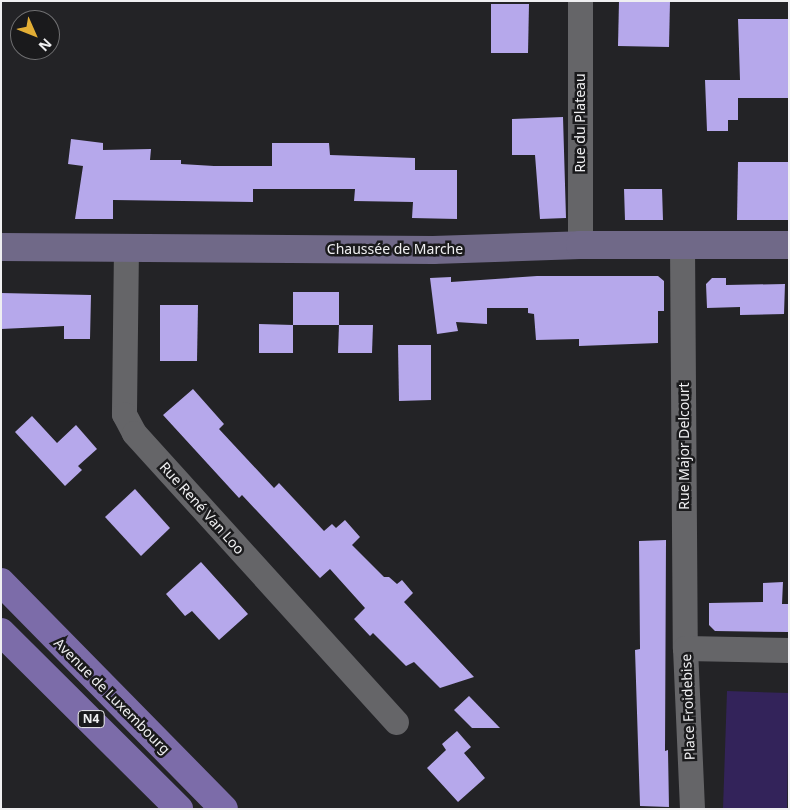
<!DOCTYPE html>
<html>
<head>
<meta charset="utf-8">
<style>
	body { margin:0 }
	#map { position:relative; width:790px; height:810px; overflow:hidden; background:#232326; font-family:"Noto Sans",sans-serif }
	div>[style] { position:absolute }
	.green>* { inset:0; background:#33235a }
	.building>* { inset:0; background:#b6a8eb }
	.street>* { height:25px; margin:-12.5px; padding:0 12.5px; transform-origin:12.5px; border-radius:12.5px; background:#656568 }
	.secondary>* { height:28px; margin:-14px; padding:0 14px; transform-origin:14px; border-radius:14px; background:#706988 }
	.primary>* { height:28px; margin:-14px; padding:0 14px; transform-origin:14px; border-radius:14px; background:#7c6ca9 }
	span { translate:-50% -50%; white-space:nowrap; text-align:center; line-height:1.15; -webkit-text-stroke:5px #1a1a1c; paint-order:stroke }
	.shield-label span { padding:1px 4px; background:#1a1a1c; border:1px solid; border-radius:4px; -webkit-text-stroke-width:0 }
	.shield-label { font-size:12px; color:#efeff1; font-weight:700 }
	.street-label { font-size:14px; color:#efeff1 }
	.frame { position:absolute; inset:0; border:2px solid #efeff1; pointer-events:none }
	.north { position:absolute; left:10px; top:10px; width:50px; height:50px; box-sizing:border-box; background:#1a1a1c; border:1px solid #6f6f71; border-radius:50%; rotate:134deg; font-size:14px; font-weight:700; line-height:20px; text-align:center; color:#efeff1 }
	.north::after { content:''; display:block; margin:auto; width:18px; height:22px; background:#e3ae35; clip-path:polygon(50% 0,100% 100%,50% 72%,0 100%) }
</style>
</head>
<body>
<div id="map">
	<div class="green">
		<i style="clip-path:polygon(727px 691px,789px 693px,787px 809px,723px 809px)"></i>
	</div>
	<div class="building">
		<i style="clip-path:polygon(619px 1px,670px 1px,669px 47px,618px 46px)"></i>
		<i style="clip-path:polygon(491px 4px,529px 4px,528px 53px,491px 53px)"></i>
		<i style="clip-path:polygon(738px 19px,789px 19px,789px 98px,738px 98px,738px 120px,728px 120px,728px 131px,707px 131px,705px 80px,740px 80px)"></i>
		<i style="clip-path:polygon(563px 117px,566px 218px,540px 219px,535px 155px,512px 155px,512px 119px)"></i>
		<i style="clip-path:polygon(71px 139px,103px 143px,103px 150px,151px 149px,150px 160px,181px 160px,181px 164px,214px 166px,272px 166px,272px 143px,329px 143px,330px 155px,415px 158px,415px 170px,457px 170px,457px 219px,412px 218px,413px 202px,354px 201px,355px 189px,253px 189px,253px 202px,113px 200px,113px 219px,75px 219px,83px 166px,68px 164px)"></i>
		<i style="clip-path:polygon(738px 162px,789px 162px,789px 220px,737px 220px)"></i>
		<i style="clip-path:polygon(624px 189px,662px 189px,663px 220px,625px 220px)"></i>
		<i style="clip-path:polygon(537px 276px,658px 276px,664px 281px,664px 311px,658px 311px,658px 343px,579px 346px,579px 339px,536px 340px,534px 314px,528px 313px,528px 308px,487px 308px,487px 324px,456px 322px,458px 331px,437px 334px,430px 278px,451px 277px,451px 282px)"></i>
		<i style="clip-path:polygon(712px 278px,726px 278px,726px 285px,785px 284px,784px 314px,740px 315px,740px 307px,707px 308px,706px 284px)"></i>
		<i style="clip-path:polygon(293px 292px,339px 292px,339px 325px,293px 325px)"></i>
		<i style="clip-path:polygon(1px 293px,91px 295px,90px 339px,64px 339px,64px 326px,1px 329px)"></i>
		<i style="clip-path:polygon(160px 305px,198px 305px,197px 361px,160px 361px)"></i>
		<i style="clip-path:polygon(259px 324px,293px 325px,293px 353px,259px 353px)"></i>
		<i style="clip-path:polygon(339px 325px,373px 325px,372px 353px,338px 353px)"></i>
		<i style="clip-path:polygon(398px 345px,431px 345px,431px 400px,399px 401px)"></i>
		<i style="clip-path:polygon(193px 389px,224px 424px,219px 429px,274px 488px,279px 483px,324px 531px,332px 524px,336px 528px,345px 520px,360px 537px,352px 545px,384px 577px,389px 577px,397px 584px,402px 580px,413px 593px,404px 602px,474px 677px,440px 688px,414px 662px,406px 666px,373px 633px,370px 636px,354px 619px,365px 608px,330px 569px,320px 578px,242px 495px,239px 498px,163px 415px)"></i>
		<i style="clip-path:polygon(32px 416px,57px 443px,76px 425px,97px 449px,78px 466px,82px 470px,65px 486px,15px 432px)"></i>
		<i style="clip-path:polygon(135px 489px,170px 528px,141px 556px,105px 517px)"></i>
		<i style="clip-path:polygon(666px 540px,665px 751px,668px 750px,669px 807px,640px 806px,635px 650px,640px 649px,639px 541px)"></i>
		<i style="clip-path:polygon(201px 562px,248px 614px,219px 640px,192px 611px,185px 616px,166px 594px)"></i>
		<i style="clip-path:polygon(783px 582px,782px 604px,789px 604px,789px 632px,715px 631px,709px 625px,709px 603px,763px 602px,763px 583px)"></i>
		<i style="clip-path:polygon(469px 696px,500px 728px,472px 728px,454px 710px)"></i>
		<i style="clip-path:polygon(457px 731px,471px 747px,464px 753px,485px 778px,458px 802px,427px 768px,446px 750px,442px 744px)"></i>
	</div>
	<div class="street">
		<i style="left:580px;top:1px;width:244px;rotate:90deg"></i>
		<i style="left:682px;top:245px;width:403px;rotate:89.6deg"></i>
		<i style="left:685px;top:648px;width:161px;rotate:87.5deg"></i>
		<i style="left:126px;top:247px;width:167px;rotate:90.7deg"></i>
		<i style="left:124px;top:414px;width:21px;rotate:62deg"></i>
		<i style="left:134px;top:433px;width:390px;rotate:47.8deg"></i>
		<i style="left:685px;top:648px;width:104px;rotate:1.1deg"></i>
	</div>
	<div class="secondary">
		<i style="left:1px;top:247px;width:432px;rotate:0.4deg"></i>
		<i style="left:433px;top:250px;width:147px;rotate:-1.9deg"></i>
		<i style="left:580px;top:245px;width:209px"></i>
	</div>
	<div class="primary">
		<i style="left:1px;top:582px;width:318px;rotate:45.5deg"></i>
		<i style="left:1px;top:632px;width:251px;rotate:44.8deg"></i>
	</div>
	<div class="shield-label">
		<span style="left:91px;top:719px">N4</span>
	</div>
	<div class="street-label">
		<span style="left:580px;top:123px;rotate:-90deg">Rue du Plateau</span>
		<span style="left:395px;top:249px">Chaussée de Marche</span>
		<span style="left:684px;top:446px;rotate:-90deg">Rue Major Delcourt</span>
		<span style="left:202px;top:508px;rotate:48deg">Rue René Van Loo</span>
		<span style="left:112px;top:696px;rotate:45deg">Avenue de Luxembourg</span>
		<span style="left:688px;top:707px;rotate:-92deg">Place Froidebise</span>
	</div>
	<div class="frame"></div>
	<div class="north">N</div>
</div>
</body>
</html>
